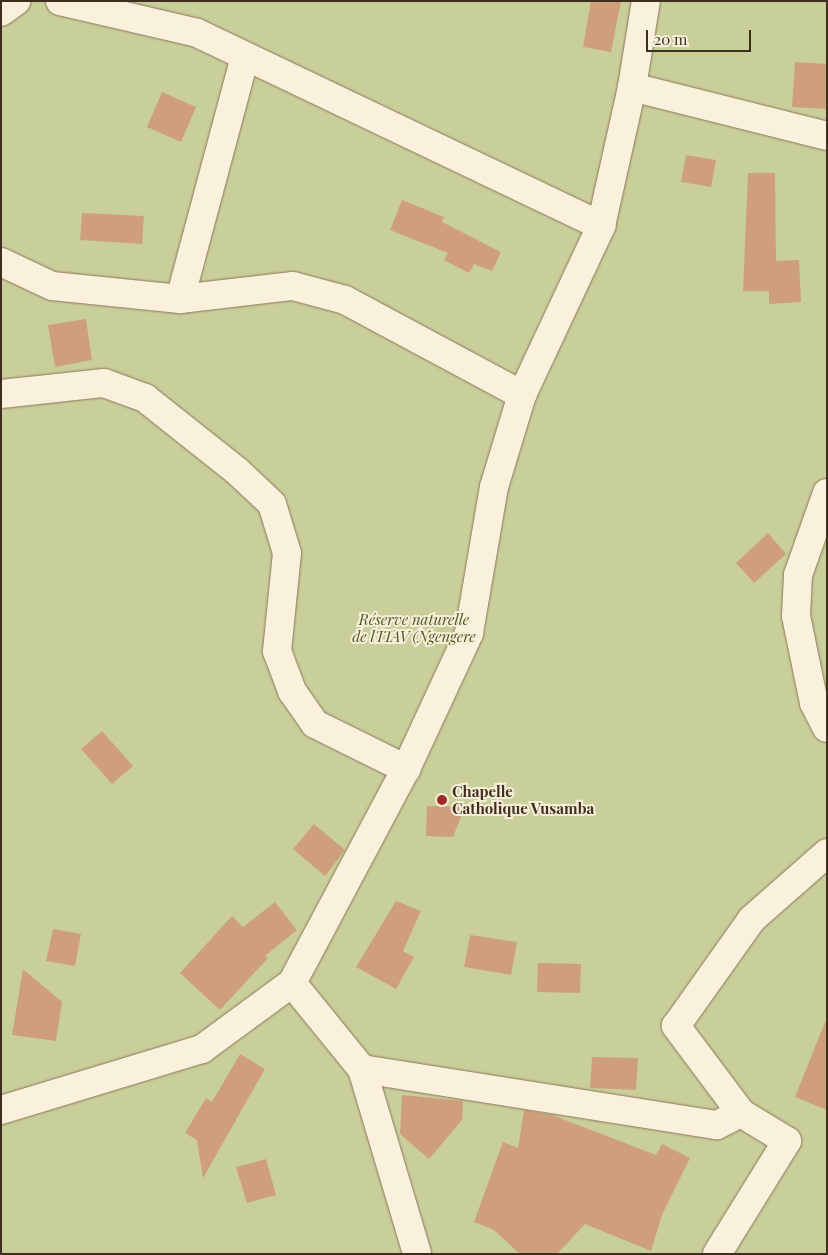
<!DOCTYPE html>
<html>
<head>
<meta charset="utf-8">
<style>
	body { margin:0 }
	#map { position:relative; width:828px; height:1255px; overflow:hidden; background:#f0e4c8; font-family:"Playfair Display",serif }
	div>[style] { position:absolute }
	.green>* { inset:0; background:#c9cf9b }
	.building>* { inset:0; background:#cf9f7d }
	.roads { filter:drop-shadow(0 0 1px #8d765c) drop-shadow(0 0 1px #8d765c) }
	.minor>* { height:28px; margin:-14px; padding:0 14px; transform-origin:14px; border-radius:14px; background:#faf1dc }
	.dots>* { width:14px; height:14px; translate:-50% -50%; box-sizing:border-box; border:2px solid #f7eed8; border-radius:50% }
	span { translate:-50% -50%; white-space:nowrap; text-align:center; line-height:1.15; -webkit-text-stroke:4px #f7eed8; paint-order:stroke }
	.park-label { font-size:15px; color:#4d5a26; font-style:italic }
	.poi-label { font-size:15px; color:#3d2e20; font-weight:700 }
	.left { translate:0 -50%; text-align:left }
	.frame { position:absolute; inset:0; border:2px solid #3d2e20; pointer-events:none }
	.scale { position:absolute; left:646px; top:30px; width:105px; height:22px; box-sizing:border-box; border:2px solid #3d2e20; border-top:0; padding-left:6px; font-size:15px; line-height:18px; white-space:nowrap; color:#3d2e20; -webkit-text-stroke:4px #f7eed8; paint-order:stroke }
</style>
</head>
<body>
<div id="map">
	<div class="green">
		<i style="clip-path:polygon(1px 1px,827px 1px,827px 1254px,1px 1254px)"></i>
	</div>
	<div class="building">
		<i style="clip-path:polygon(591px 1px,621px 1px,611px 52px,583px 47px)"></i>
		<i style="clip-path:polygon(795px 62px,827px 64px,827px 109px,792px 107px)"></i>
		<i style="clip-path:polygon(162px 92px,196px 107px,181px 142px,147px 127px)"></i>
		<i style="clip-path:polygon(686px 155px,716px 160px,711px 187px,681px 182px)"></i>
		<i style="clip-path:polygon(748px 173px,775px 173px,776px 261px,799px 260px,801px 302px,769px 304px,769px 291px,743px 291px)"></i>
		<i style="clip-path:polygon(402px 200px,444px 217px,442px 222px,501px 252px,492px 271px,474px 264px,469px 273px,444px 260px,448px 253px,390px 230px)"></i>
		<i style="clip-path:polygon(82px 213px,144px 216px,142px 244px,80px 240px)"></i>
		<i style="clip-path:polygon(86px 319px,92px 360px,55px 367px,48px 325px)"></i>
		<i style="clip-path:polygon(768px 533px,786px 554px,754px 583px,736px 563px)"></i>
		<i style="clip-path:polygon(102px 731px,133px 766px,112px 784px,81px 749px)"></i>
		<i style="clip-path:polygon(427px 806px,465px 807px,453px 837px,426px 836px)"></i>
		<i style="clip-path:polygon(314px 824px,345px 850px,325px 876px,293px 849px)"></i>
		<i style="clip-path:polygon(396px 901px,421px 911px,403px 951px,414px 957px,396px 989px,356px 967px)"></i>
		<i style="clip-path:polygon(275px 902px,297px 930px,265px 956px,268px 958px,220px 1010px,180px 973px,232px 916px,243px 927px)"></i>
		<i style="clip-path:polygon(53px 929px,81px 934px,75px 966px,46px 961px)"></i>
		<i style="clip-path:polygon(470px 935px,517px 942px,511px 975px,464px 967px)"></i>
		<i style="clip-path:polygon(538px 963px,581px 964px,580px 993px,537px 992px)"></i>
		<i style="clip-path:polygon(23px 969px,62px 1002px,56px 1041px,12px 1035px)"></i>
		<i style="clip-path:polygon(825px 1022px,827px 1022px,827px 1110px,795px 1097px)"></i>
		<i style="clip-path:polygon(240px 1054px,265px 1069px,203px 1178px,197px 1140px,185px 1133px,206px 1098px,212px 1102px)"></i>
		<i style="clip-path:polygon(592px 1057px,638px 1058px,636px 1090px,590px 1088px)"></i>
		<i style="clip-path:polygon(402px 1095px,463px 1101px,462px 1120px,429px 1159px,400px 1134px)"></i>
		<i style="clip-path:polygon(524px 1110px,552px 1115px,656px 1155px,662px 1144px,690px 1158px,662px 1215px,651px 1251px,585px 1224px,557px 1254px,520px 1254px,494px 1230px,474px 1222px,503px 1142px,518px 1148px)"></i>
		<i style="clip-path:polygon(266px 1159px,276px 1195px,247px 1203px,236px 1167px)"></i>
	</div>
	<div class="roads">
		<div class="minor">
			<i style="left:60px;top:1px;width:141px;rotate:13.1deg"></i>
			<i style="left:197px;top:33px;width:448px;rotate:25.5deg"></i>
			<i style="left:1px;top:12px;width:19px;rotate:-36deg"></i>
			<i style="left:632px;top:87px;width:201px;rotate:14.1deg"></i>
			<i style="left:1px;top:262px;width:56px;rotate:25.2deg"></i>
			<i style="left:52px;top:286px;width:129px;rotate:5.8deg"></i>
			<i style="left:180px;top:299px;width:114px;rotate:-6.6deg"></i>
			<i style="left:293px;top:286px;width:54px;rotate:15.1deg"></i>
			<i style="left:345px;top:300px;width:201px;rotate:28.2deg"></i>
			<i style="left:180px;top:299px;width:251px;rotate:-75deg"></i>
			<i style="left:1px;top:394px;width:104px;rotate:-6.1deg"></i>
			<i style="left:104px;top:383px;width:44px;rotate:20.1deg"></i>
			<i style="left:145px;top:398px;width:117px;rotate:38.4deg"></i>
			<i style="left:237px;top:471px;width:48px;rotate:43.3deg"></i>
			<i style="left:272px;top:504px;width:51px;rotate:73deg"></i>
			<i style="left:287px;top:553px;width:99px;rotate:95.8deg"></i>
			<i style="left:277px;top:651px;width:43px;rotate:69.4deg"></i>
			<i style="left:292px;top:691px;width:40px;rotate:55.1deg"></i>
			<i style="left:315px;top:724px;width:102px;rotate:26.3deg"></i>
			<i style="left:827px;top:493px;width:87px;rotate:109.5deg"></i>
			<i style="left:798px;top:575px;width:41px;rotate:92.8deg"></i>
			<i style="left:796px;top:616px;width:89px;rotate:78.3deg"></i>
			<i style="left:814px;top:703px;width:28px;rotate:63deg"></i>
			<i style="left:292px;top:983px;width:111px;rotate:50.9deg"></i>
			<i style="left:362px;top:1069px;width:359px;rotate:9deg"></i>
			<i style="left:717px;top:1125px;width:27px;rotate:-27deg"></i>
			<i style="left:362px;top:1069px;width:193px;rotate:73.4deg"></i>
			<i style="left:1px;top:1110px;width:210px;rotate:-16.9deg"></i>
			<i style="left:202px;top:1049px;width:112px;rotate:-36.3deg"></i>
			<i style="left:292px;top:983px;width:242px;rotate:-62deg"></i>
			<i style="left:406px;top:769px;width:150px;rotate:-65.1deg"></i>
			<i style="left:469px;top:633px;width:148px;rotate:-80.3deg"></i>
			<i style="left:494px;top:487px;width:96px;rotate:-73.1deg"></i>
			<i style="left:522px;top:395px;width:187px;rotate:-64.9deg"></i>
			<i style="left:601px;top:226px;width:142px;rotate:-77.4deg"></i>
			<i style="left:632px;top:87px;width:87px;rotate:-80.8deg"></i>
			<i style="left:717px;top:1254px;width:133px;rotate:-58.2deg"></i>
			<i style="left:787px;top:1141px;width:54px;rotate:-148.7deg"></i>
			<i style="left:741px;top:1113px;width:109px;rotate:-126.8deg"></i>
			<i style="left:676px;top:1026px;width:131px;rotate:-54.6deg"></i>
			<i style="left:752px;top:919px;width:100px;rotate:-41.3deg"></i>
		</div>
	</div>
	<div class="dots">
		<i style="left:442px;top:800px;background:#9e2a2b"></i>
	</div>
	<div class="park-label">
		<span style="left:414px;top:628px">Réserve naturelle<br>de l'ITAV (Ngengere</span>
	</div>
	<div class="poi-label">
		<span class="left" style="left:452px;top:800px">Chapelle<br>Catholique Vusamba</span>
	</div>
	<div class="frame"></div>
	<div class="scale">20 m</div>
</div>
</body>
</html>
